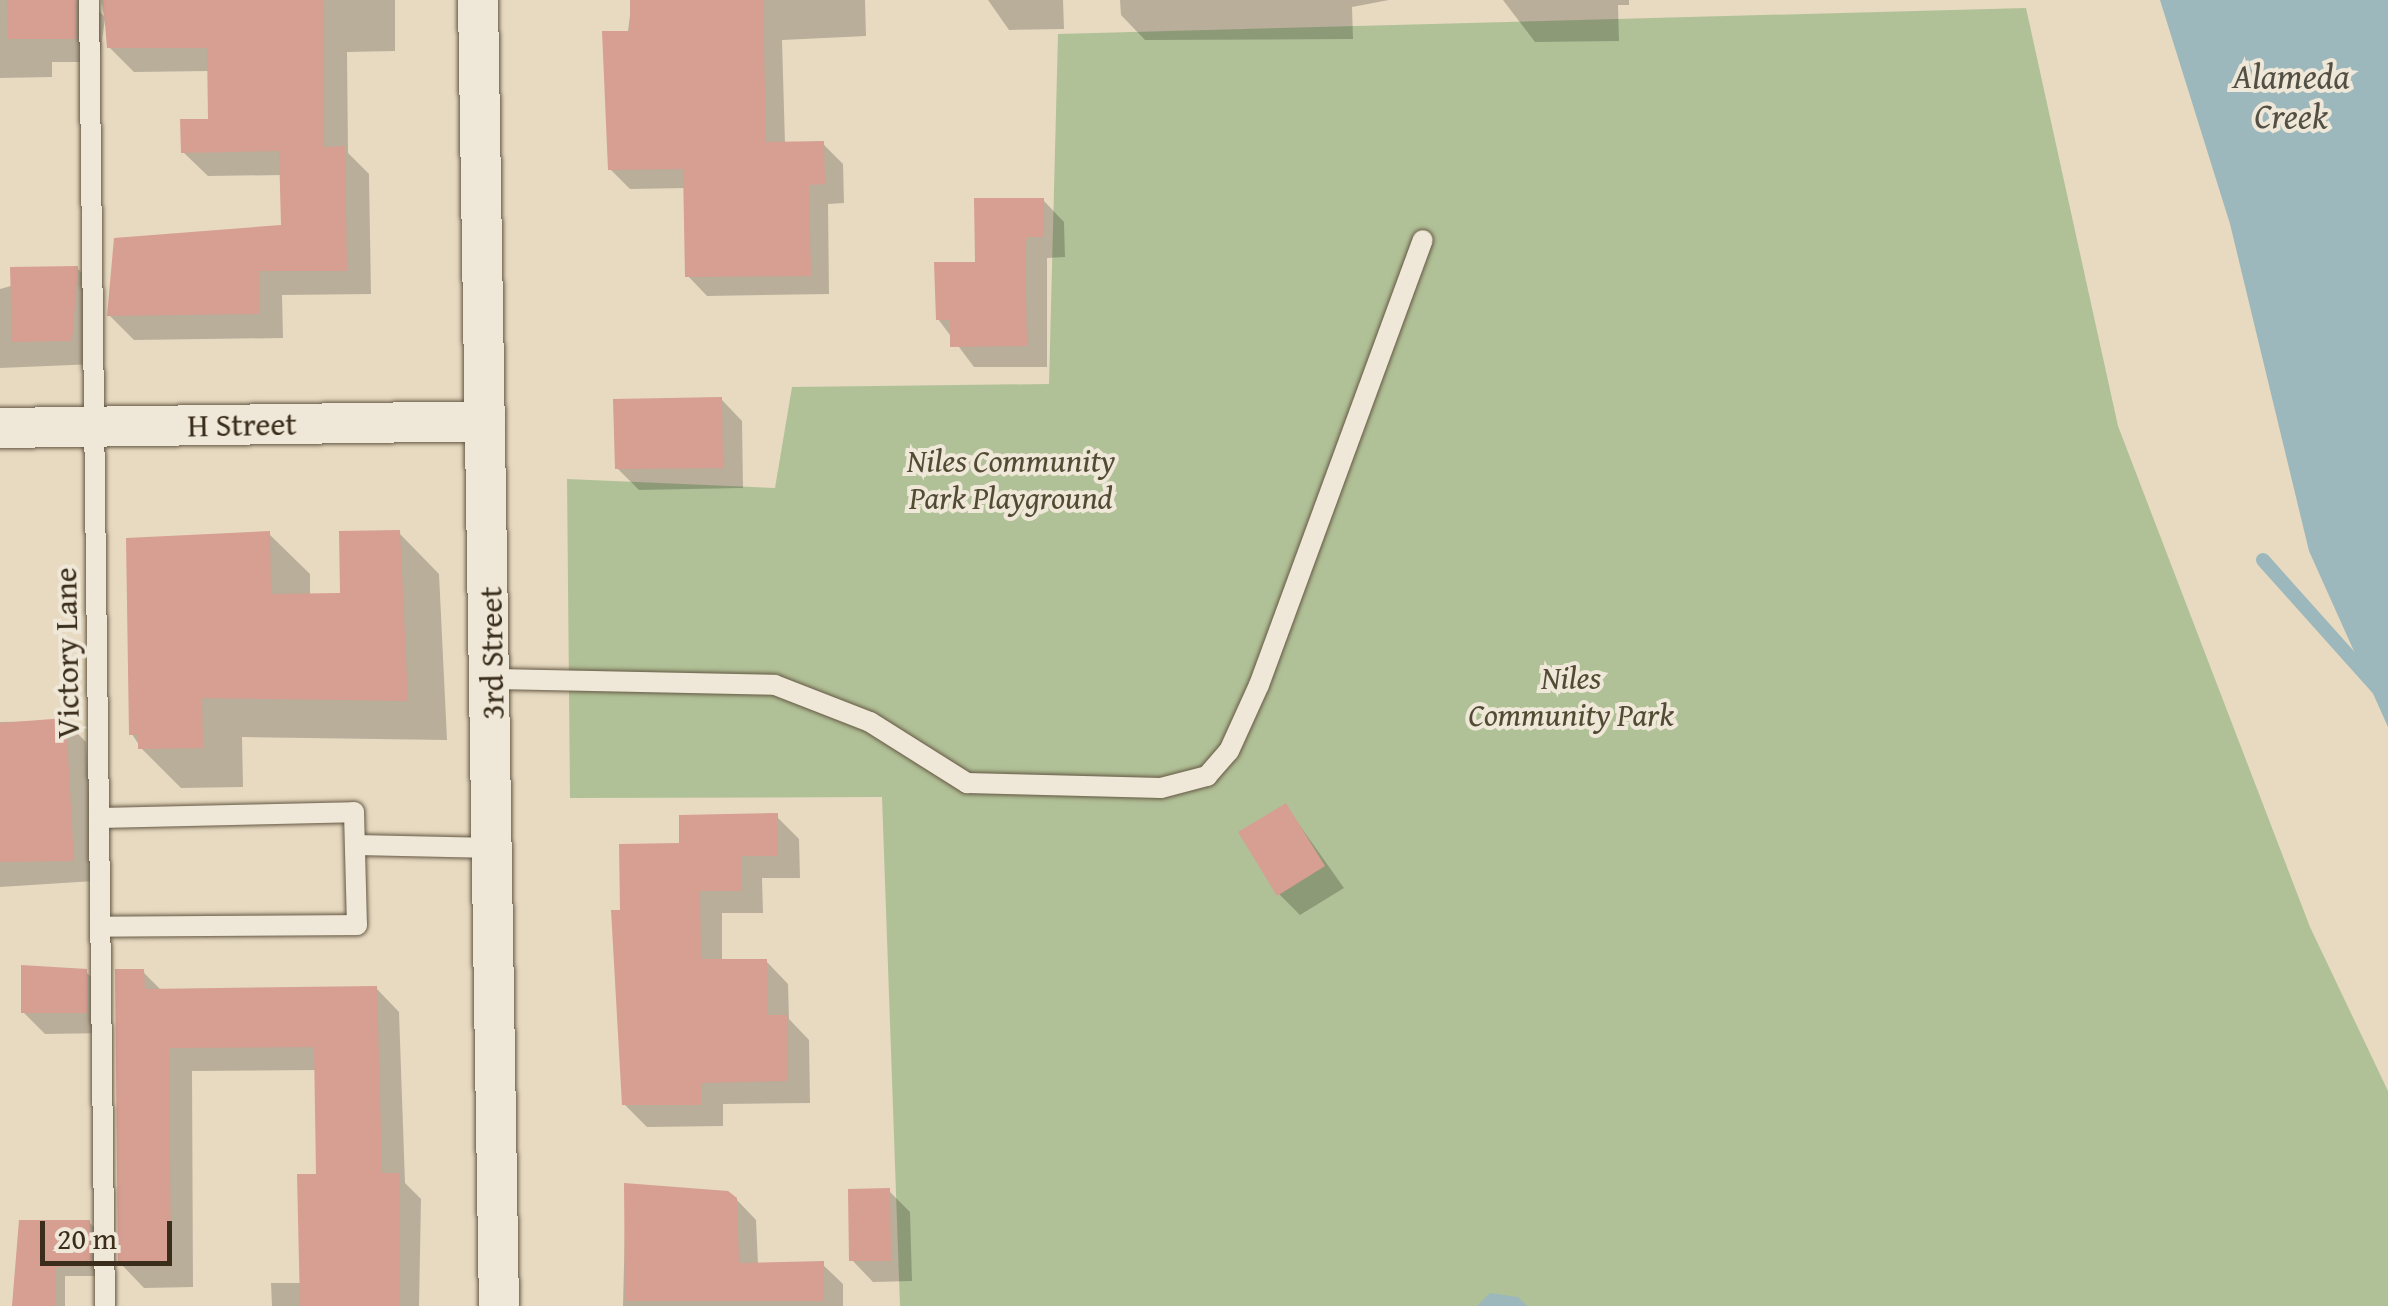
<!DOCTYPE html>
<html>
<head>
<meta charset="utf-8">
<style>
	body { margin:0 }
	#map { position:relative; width:2388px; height:1306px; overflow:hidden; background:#e7dac1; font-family:"Gentium Book Plus",serif }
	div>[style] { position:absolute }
	.green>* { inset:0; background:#b1c197 }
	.water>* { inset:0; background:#9cb8bd }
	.shadow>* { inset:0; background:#0003 }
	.stream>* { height:14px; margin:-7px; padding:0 7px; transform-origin:7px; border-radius:7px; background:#9cb8bd }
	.building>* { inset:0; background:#d79e92 }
	.roads { filter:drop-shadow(0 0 2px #655844) drop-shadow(0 0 2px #655844) }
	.service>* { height:20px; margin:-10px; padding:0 10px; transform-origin:10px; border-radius:10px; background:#efe7d7 }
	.minor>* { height:40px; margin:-20px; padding:0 20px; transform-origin:20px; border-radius:20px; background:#efe7d7 }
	span { translate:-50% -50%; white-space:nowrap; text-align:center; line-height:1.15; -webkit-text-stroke:8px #efe7d7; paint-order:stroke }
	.street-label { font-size:32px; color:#3a2d1b }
	.park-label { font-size:32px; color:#524b34; font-style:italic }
	.water-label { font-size:35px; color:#525044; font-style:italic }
	.scale { position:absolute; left:40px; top:1221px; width:132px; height:45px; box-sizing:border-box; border:5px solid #3a2d1b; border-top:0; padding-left:12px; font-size:30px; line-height:35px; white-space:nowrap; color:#3a2d1b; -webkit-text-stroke:8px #efe7d7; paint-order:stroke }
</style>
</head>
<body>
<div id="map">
	<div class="green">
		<i style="clip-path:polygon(2026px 8px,2118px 426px,2310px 927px,2388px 1091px,2388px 1306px,900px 1306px,882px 797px,570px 798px,567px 479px,775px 488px,792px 387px,1049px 384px,1058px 34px)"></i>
	</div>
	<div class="water">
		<i style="clip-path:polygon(2160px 0,2388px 0,2388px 727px,2309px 551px,2230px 224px)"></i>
		<i style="clip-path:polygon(1490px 1293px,1518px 1297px,1527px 1306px,1477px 1306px)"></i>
	</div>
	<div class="shadow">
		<i style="clip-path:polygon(0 0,88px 0,104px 16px,101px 0,395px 0,395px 51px,347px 52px,348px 153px,369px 174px,371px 294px,282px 295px,283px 338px,134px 340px,109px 315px,283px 228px,282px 175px,208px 176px,183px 152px,210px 121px,209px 71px,134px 72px,109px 47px,105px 19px,99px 62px,52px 62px,52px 77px,0 78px)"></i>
		<i style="clip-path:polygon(632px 0,865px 0,866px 36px,782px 40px,785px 144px,823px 144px,843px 164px,844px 203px,828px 204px,829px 294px,707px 296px,688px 276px,686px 188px,630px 189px,610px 169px)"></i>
		<i style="clip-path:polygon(988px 0,1063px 0,1064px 29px,1009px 30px)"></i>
		<i style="clip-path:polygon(1120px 0,1389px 0,1352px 7px,1353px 39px,1145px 40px,1121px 15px)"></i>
		<i style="clip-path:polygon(1503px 0,1629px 0,1629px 5px,1618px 5px,1619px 41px,1535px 42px)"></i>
		<i style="clip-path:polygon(1043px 200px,1064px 222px,1065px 257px,1047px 258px,1047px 367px,974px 367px,938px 319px)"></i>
		<i style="clip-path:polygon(77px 268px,101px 292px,95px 364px,0 368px,0 289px)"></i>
		<i style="clip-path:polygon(721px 399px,742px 421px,743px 488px,639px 490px,617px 468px)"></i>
		<i style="clip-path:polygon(399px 533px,439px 574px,447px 740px,242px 737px,243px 787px,181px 788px,141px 748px,132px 734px,269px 534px,310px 574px,310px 596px,342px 596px)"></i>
		<i style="clip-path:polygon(65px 721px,86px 742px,94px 881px,0 887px,0 722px)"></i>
		<i style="clip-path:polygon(1286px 806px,1344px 888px,1300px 915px,1279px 894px)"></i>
		<i style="clip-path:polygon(776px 816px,799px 839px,800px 878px,762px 878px,763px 913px,722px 913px,722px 961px,766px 961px,788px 984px,789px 1019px,809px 1040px,810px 1103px,723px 1104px,723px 1126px,647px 1127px,624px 1104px,622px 912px,682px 846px)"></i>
		<i style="clip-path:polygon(86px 972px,108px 993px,108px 1033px,45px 1034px,23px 1012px)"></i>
		<i style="clip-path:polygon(143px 972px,162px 991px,376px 988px,399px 1012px,405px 1183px,421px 1199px,419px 1306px,272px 1306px,271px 1283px,302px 1283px,318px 1177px,316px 1070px,192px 1071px,193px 1287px,144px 1288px,121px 1264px)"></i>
		<i style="clip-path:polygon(626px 1186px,736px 1199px,756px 1220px,758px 1265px,822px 1264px,843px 1284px,843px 1306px,623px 1306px)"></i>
		<i style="clip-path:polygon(889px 1191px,910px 1212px,912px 1281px,873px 1282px,852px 1260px)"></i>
		<i style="clip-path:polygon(89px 1222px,100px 1233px,100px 1276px,65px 1276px,65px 1306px,16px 1306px)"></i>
	</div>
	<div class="stream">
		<i style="left:2263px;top:560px;width:188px;rotate:48.2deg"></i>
	</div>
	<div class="building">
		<i style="clip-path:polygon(7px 0,75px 0,76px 39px,8px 39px)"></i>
		<i style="clip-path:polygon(103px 0,323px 0,324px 147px,345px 146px,347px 271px,259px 271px,259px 314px,107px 316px,114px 238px,281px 225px,279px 151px,181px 153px,180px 119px,208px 119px,207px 48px,107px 48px)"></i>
		<i style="clip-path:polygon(630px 0,763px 0,766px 142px,824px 141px,825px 184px,809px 185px,811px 276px,685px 277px,683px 169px,608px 170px,602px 31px,630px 31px)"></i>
		<i style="clip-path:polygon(974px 198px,1044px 198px,1044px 237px,1027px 237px,1025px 248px,1027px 346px,950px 347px,950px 320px,936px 320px,934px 262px,975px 262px)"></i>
		<i style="clip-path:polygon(78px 266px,72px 341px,12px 342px,10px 267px)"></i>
		<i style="clip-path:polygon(722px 397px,723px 468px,615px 469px,613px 399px)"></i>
		<i style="clip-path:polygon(400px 530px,408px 701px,202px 698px,203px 748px,138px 749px,138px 735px,129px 735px,126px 538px,270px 531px,271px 594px,340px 593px,339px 531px)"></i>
		<i style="clip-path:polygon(66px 718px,74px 861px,0 862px,0 723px)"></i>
		<i style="clip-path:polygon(1286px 803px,1325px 866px,1277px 896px,1238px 832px)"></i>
		<i style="clip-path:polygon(778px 813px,778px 856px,741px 856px,741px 891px,700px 891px,701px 959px,767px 959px,767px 1015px,788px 1015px,788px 1081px,701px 1083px,701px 1105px,622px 1105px,611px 910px,620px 910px,619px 844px,679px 843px,679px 815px)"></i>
		<i style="clip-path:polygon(21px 965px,87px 969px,88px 1013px,21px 1013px)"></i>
		<i style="clip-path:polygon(115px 969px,144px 969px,145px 989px,377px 986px,382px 1173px,399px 1173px,400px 1306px,300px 1306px,297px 1174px,316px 1174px,314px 1047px,169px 1048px,171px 1264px,118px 1266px)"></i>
		<i style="clip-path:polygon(624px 1183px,728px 1191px,737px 1198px,739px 1263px,824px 1261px,824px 1301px,625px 1301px)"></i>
		<i style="clip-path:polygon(890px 1188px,891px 1261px,849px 1261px,848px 1189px)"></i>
		<i style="clip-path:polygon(19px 1220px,90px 1220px,91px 1266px,55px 1267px,55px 1306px,12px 1306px)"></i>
	</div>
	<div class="roads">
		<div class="service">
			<i style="left:89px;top:0;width:1306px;rotate:89.3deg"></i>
			<i style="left:494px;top:679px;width:281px;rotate:1.2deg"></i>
			<i style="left:775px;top:685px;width:102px;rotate:21.3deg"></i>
			<i style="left:870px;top:722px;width:115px;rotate:32.2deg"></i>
			<i style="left:967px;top:783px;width:194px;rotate:1.5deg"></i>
			<i style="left:1161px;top:788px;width:48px;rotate:-14.6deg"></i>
			<i style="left:1207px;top:776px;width:33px;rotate:-49deg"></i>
			<i style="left:1229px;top:751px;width:72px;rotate:-65.6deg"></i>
			<i style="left:1259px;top:685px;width:474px;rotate:-69.8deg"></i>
			<i style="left:99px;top:818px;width:255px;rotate:-1.3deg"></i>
			<i style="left:354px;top:812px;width:113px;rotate:88.5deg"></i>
			<i style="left:357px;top:925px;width:257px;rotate:179.6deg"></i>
			<i style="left:355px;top:845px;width:140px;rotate:1.2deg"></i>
		</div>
		<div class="minor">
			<i style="left:478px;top:0;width:1306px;rotate:89.08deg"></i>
			<i style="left:0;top:428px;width:485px;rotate:-0.8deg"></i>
		</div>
	</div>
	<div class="street-label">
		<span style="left:242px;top:425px;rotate:-1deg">H Street</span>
		<span style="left:67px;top:653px;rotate:-91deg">Victory Lane</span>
		<span style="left:492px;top:653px;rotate:-91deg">3rd Street</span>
	</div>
	<div class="park-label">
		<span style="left:1011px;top:480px">Niles Community<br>Park Playground</span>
		<span style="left:1571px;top:697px">Niles<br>Community Park</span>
	</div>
	<div class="water-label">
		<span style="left:2291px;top:96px">Alameda<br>Creek</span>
	</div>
	<div class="scale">20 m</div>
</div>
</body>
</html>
